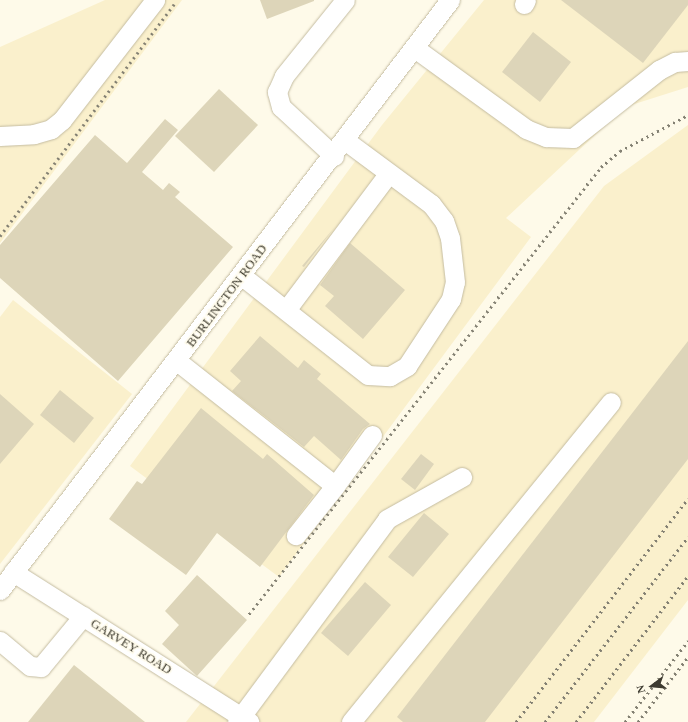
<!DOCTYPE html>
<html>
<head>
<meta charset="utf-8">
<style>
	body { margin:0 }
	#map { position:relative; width:688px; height:722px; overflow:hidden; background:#fefae9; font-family:"Times New Roman",serif }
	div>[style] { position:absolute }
	.built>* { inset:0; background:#faf0cc }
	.building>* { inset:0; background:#ddd5b9 }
	.roads { filter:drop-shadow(0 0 1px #c4bca1) drop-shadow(0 0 1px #c4bca1) }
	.minor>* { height:19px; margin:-9.5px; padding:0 9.5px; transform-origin:9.5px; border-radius:9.5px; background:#fff }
	.rail>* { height:3px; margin-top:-1.5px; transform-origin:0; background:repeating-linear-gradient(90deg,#838072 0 2px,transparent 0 6px) }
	span { translate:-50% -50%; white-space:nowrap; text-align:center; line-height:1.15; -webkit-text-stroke:3px #fefae9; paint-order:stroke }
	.street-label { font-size:13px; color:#3e3b30 }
	.north { position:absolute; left:632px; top:666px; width:40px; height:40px; -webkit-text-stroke:3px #fefae9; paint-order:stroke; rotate:254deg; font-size:11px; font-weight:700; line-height:16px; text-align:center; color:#3e3b30 }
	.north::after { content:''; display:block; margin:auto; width:14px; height:18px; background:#3e3b30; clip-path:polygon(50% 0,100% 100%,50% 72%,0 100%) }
</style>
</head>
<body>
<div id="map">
	<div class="built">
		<i style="clip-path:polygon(105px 0,182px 0,0 243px,0 47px)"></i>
		<i style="clip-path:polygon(484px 0,688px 0,688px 87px,625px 107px,506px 218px,531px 237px,279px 577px,130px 466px,382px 125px)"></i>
		<i style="clip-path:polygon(688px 125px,688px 600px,594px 722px,186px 722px,604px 186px)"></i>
		<i style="clip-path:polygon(13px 300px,132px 394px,0 564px,0 317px)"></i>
	</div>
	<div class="building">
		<i style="clip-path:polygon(260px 0,314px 0,314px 1px,267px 19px)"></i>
		<i style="clip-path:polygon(561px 0,688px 0,688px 5px,643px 63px)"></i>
		<i style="clip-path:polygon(533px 32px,571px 62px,540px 102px,502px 72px)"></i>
		<i style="clip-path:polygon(219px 89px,258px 125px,214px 172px,175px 136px)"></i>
		<i style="clip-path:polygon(165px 119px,178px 130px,142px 172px,163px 190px,169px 183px,180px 192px,175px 197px,233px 247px,118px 381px,0 278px,0 245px,95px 135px,127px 163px)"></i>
		<i style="clip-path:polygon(334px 228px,304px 267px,302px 266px)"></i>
		<i style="clip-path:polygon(350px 243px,405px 290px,363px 339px,325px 306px,334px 296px,320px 285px)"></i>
		<i style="clip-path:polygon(260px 336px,298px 368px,304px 360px,321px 374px,317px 379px,370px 424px,363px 429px,341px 460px,314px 436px,304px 447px,232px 391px,241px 381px,230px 371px)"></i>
		<i style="clip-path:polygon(688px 341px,688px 459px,485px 722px,403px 722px,397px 717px)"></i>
		<i style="clip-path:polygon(60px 390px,94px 418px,74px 443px,40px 415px)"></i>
		<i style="clip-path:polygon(0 394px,34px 424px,0 464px)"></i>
		<i style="clip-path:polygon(201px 408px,263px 459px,267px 454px,314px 495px,260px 567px,217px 533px,186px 575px,109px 519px,137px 481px,142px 484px)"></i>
		<i style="clip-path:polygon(421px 454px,434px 464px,415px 490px,401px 479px)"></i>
		<i style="clip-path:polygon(424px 513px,449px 534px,413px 577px,388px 557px)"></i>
		<i style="clip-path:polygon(197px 575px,247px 620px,197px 676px,162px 644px,179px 625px,165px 611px)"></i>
		<i style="clip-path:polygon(365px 582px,391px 605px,348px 656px,321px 633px)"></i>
		<i style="clip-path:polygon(74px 665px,145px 722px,28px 722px)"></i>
	</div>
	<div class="roads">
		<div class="minor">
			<i style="left:524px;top:4px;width:4px;rotate:-63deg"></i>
			<i style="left:416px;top:49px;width:136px;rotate:36deg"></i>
			<i style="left:526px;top:129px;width:22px;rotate:22deg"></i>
			<i style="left:546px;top:137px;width:27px;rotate:2deg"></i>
			<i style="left:573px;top:138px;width:110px;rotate:-38.3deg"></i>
			<i style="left:659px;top:70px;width:18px;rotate:-27deg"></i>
			<i style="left:675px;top:62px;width:13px;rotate:-4deg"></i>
			<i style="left:0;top:136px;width:34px;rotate:-3deg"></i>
			<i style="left:34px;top:134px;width:18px;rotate:-16deg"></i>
			<i style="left:51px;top:129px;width:14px;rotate:-39deg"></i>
			<i style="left:62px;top:120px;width:152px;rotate:-52.2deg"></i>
			<i style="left:334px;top:156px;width:72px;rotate:-137.2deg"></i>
			<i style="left:281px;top:107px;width:16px;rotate:-105deg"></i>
			<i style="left:277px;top:92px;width:17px;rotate:-66deg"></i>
			<i style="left:284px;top:76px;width:97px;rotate:-51.2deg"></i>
			<i style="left:242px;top:276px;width:160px;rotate:38.2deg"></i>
			<i style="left:368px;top:375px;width:22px;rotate:3deg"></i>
			<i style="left:390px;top:376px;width:20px;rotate:-30deg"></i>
			<i style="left:407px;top:366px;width:80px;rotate:-56.7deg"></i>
			<i style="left:451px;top:299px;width:17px;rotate:-77deg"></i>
			<i style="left:455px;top:282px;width:44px;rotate:-96.5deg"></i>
			<i style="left:450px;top:238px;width:18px;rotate:-109deg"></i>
			<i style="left:444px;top:221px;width:21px;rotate:-127deg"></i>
			<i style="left:431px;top:204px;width:106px;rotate:-143.5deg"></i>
			<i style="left:286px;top:310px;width:171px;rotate:-53.1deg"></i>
			<i style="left:177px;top:361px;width:201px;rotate:38.3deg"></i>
			<i style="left:335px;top:486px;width:63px;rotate:128.5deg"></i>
			<i style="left:335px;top:486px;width:63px;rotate:-54deg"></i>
			<i style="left:13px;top:572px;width:280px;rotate:32.4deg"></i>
			<i style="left:0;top:590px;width:742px;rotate:-52.67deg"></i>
			<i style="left:0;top:641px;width:39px;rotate:40deg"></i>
			<i style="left:30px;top:666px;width:11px;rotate:5deg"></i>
			<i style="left:41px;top:667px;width:66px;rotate:-50.5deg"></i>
			<i style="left:237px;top:722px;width:252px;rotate:-53.5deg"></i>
			<i style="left:387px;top:519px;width:86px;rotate:-29.2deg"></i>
			<i style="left:351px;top:722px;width:412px;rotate:-50.9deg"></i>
		</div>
	</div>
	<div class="rail">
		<i style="left:0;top:236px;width:291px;rotate:-53.1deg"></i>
		<i style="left:249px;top:614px;width:569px;rotate:-51.78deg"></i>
		<i style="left:601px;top:167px;width:25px;rotate:-40deg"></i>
		<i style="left:620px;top:151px;width:77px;rotate:-27.9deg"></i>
		<i style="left:516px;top:722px;width:282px;rotate:-52.4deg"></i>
		<i style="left:545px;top:722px;width:234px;rotate:-52.3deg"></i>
		<i style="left:576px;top:722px;width:184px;rotate:-52.5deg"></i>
		<i style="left:625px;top:722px;width:103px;rotate:-52.1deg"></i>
		<i style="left:638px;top:722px;width:82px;rotate:-52.4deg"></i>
	</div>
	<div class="street-label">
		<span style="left:227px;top:296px;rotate:-53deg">BURLINGTON ROAD</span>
		<span style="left:131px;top:647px;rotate:32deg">GARVEY ROAD</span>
	</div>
	<div class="north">N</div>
</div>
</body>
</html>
